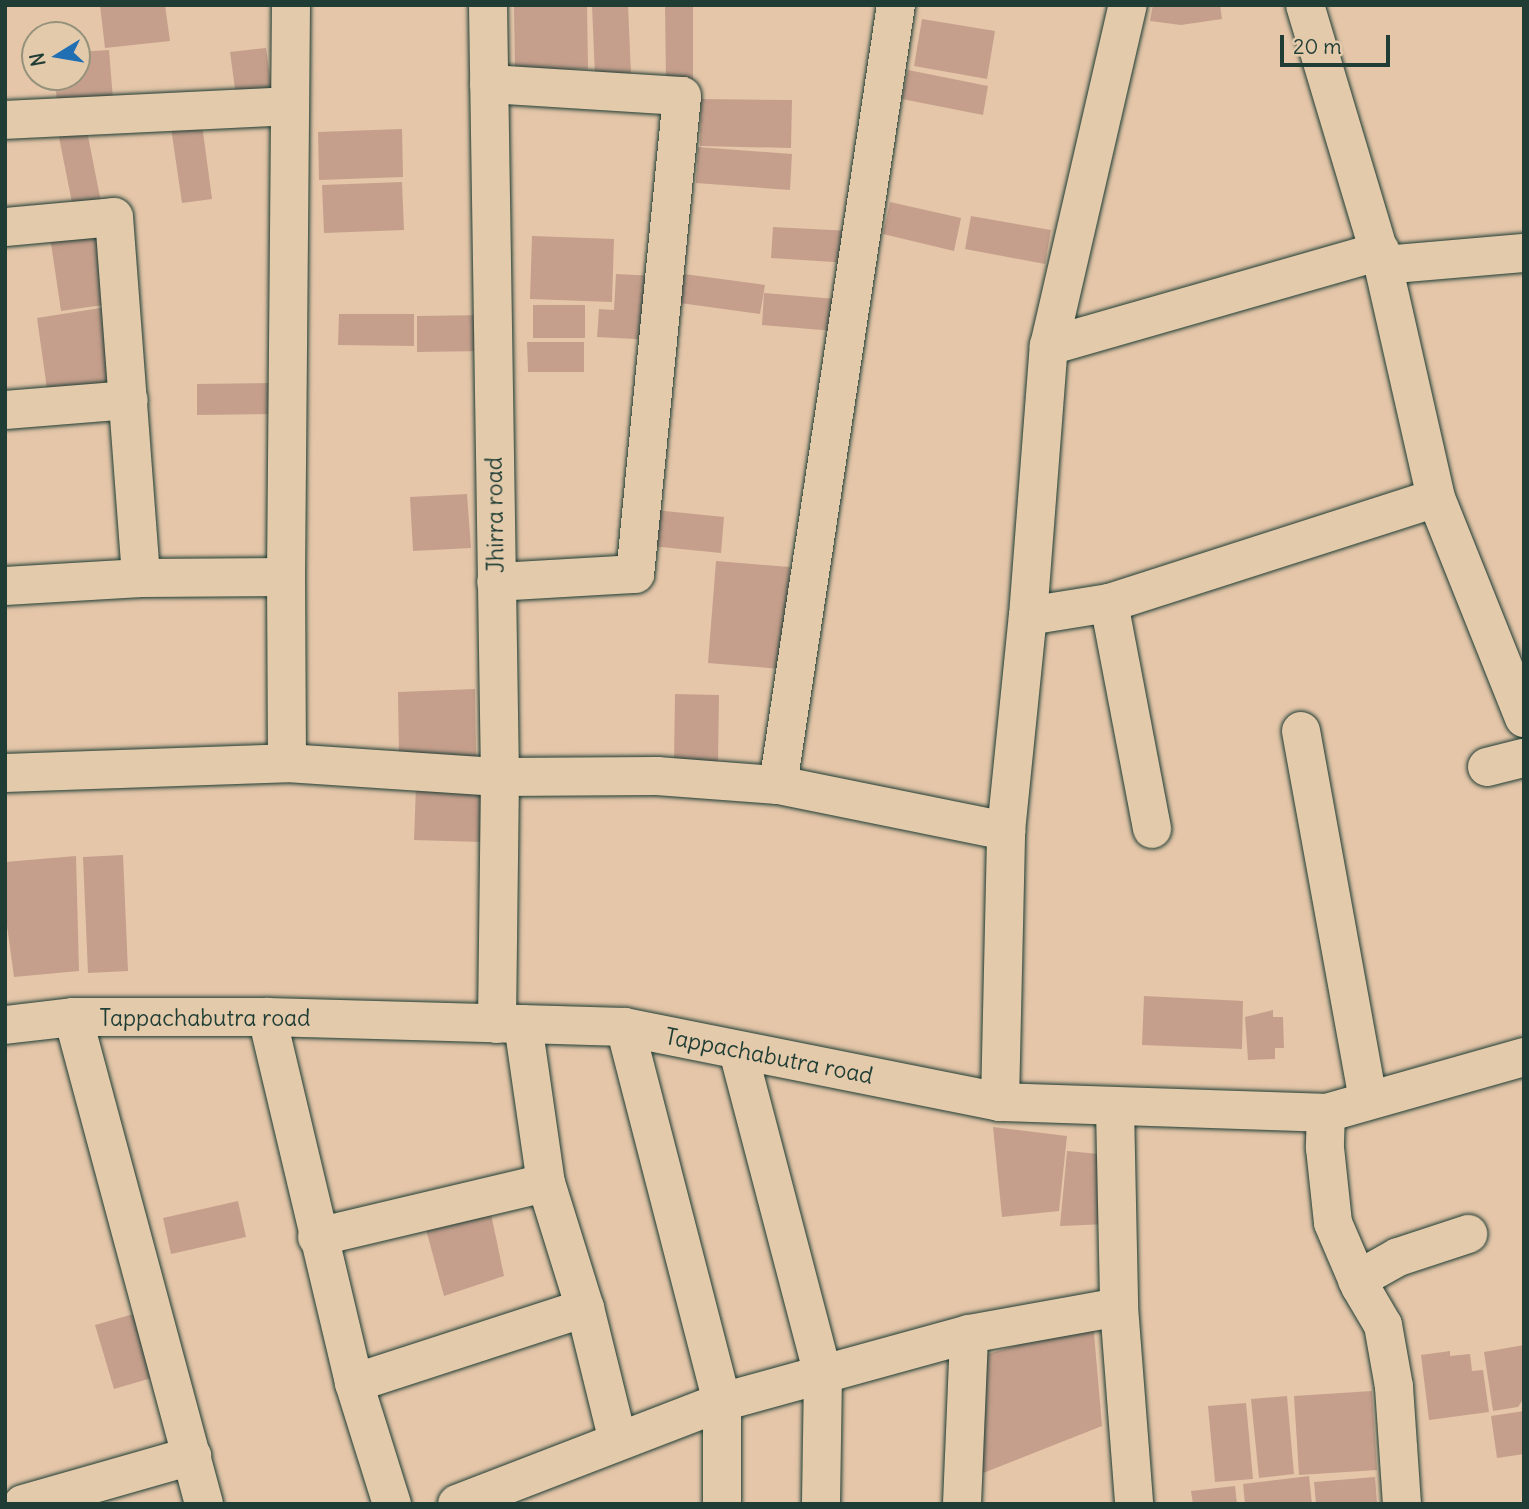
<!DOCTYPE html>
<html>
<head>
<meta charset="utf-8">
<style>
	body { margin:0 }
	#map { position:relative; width:1529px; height:1509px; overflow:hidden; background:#e5c6a9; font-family:Delius,sans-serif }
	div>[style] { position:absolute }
	.building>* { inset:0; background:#c59f8c }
	.roads { filter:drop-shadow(0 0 2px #1f3d34) drop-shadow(0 0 2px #1f3d34) }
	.minor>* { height:38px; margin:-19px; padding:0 19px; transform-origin:19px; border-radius:19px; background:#e3caab }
	.major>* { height:38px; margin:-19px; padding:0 19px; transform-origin:19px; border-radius:19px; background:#e3caab }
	span { translate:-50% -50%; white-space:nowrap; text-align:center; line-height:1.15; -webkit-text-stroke:5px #e3caab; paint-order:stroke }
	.street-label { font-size:23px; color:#1f3d34 }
	.frame { position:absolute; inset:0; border:7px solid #1f3d34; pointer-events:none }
	.north { position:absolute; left:21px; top:21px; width:70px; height:70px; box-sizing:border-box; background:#e3caab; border:2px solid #95927b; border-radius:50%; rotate:259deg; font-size:19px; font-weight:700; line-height:28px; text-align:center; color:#1f3d34 }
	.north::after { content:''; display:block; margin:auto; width:24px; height:32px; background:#1f6fb2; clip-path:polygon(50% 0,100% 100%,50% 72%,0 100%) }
	.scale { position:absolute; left:1280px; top:35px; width:110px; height:32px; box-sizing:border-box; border:4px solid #1f3d34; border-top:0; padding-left:9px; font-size:21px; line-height:24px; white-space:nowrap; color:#1f3d34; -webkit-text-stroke:5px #e3caab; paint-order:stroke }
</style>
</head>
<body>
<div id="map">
	<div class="building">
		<i style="clip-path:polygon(100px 5px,165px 5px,170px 41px,105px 48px)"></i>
		<i style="clip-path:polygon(514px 5px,587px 5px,588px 69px,515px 70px)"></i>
		<i style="clip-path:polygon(592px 5px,628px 5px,631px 75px,595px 77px)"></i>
		<i style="clip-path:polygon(665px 5px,693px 5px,693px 81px,666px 80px)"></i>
		<i style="clip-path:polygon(1153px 5px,1220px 5px,1222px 19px,1181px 25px,1150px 21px)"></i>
		<i style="clip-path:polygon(922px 19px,995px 31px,987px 79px,914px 66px)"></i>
		<i style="clip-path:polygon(266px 48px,272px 91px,236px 96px,230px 52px)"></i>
		<i style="clip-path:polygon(109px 50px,113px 99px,57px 104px,55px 77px,77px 77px,77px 52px)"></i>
		<i style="clip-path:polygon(908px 70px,988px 86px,983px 115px,902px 99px)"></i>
		<i style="clip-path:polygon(701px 99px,792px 100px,791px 148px,700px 146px)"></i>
		<i style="clip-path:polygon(201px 117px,212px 199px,182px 203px,170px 121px)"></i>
		<i style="clip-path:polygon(85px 121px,102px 207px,74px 213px,57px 127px)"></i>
		<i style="clip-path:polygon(402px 129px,403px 177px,319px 180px,318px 132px)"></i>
		<i style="clip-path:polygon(698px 147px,792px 154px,790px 190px,696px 183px)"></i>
		<i style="clip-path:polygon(402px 182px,404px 230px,324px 233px,322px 185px)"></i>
		<i style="clip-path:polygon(890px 202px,961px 218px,954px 251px,883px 234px)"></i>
		<i style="clip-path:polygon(971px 216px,1051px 230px,1045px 264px,965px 249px)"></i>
		<i style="clip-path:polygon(98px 223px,110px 304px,61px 311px,49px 230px)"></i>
		<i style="clip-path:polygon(773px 227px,851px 231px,849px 263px,771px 258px)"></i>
		<i style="clip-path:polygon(532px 236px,614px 239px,612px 302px,530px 299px)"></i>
		<i style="clip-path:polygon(616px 274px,656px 276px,653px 340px,597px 337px,599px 309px,614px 310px)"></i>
		<i style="clip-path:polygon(684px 274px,765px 285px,760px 314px,680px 303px)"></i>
		<i style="clip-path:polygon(764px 293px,836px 299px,834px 331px,762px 325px)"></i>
		<i style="clip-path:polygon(533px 305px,585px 305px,585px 338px,533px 338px)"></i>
		<i style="clip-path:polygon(113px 306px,124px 385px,48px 396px,37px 318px)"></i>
		<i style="clip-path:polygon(339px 314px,414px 314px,414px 346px,338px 345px)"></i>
		<i style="clip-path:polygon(486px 315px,487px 351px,417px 352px,417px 316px)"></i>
		<i style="clip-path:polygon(527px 342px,584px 342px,584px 372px,528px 372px)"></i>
		<i style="clip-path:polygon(279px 383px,278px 414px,197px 415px,197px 384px)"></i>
		<i style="clip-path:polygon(467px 494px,471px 548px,413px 551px,410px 497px)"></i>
		<i style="clip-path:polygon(645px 509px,724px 517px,721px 553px,641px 545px)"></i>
		<i style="clip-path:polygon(716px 561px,790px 567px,782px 669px,708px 663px)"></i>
		<i style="clip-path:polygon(475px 689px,476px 756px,399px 758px,398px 692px)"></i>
		<i style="clip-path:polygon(675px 694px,719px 695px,718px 766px,674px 765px)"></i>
		<i style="clip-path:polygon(416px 786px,483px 788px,482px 842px,414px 840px)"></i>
		<i style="clip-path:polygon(123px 855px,128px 971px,88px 973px,83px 857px)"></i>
		<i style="clip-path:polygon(76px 856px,79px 971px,14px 977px,5px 911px,5px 862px)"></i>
		<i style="clip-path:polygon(1144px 996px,1243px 1001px,1242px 1049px,1142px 1045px)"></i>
		<i style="clip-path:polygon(1273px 1010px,1273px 1017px,1283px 1017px,1284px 1048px,1275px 1048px,1275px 1059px,1248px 1060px,1245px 1017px)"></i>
		<i style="clip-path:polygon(993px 1127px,1067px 1136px,1059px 1211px,1002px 1217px)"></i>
		<i style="clip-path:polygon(1067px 1151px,1099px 1154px,1107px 1224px,1060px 1226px)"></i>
		<i style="clip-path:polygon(238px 1201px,246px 1237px,171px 1254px,163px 1218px)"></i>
		<i style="clip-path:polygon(490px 1209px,504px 1276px,444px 1296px,424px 1222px)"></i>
		<i style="clip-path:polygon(137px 1313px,155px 1377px,114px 1389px,95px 1325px)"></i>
		<i style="clip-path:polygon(1093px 1322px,1102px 1426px,978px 1475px,975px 1358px)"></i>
		<i style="clip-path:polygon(1524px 1345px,1524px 1398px,1518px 1407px,1493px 1411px,1484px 1352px)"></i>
		<i style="clip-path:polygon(1450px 1351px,1450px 1356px,1470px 1354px,1472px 1371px,1483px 1370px,1489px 1412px,1429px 1420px,1421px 1355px)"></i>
		<i style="clip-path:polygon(1372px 1391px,1377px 1470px,1299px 1475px,1294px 1396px)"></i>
		<i style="clip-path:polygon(1287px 1396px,1294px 1474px,1259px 1478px,1251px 1399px)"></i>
		<i style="clip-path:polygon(1246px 1403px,1253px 1479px,1215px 1482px,1208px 1406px)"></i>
		<i style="clip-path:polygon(1524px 1411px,1524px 1454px,1497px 1458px,1491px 1416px)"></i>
		<i style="clip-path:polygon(1309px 1476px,1312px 1504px,1245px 1504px,1243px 1484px)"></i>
		<i style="clip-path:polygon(1375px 1477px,1377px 1504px,1316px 1504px,1314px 1482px)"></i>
		<i style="clip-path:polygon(1235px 1486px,1237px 1504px,1193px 1504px,1191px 1491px)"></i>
	</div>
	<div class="roads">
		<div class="minor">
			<i style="left:488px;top:5px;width:772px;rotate:89.11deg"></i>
			<i style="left:500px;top:777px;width:247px;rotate:90.7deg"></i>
			<i style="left:1305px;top:5px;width:271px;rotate:73.3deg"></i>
			<i style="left:1383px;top:265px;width:142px;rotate:-4.9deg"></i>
			<i style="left:489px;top:84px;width:193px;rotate:3.6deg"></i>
			<i style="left:682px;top:96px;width:480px;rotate:95.6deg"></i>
			<i style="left:635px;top:574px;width:139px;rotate:176.7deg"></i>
			<i style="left:5px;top:120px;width:284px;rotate:-2.8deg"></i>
			<i style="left:5px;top:227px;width:109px;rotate:-5.2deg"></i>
			<i style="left:114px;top:217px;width:362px;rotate:85.7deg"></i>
			<i style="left:1049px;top:346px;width:345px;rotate:-16deg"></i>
			<i style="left:5px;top:410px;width:124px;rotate:-4.6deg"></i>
			<i style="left:1436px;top:498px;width:237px;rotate:68.2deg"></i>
			<i style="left:5px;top:586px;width:136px;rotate:-3.4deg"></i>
			<i style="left:141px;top:578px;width:145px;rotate:-0.4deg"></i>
			<i style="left:1109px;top:603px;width:230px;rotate:79.2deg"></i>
			<i style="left:1028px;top:616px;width:82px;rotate:-9.1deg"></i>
			<i style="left:1109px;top:603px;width:343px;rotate:-17.8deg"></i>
			<i style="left:1436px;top:498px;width:239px;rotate:-102.8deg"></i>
			<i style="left:1301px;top:731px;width:375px;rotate:79.7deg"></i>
			<i style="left:287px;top:763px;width:186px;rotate:-90.3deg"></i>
			<i style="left:286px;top:577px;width:572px;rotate:-89.5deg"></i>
			<i style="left:1487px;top:767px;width:38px;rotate:-14deg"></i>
			<i style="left:5px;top:773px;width:282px;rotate:-2deg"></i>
			<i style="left:287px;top:763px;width:213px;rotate:3.8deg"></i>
			<i style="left:500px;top:777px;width:157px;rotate:-0.4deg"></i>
			<i style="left:657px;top:776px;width:121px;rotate:4.3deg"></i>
			<i style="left:778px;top:785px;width:233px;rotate:11.4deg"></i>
			<i style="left:778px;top:785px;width:789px;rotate:-81.4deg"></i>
			<i style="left:73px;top:1017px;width:504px;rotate:74.94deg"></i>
			<i style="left:267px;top:1017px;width:376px;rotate:76.6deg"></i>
			<i style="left:354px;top:1383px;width:127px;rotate:72.6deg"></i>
			<i style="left:523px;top:1024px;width:161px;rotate:81.8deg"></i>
			<i style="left:546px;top:1183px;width:131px;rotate:72.7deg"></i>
			<i style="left:585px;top:1308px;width:137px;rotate:76.1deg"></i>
			<i style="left:625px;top:1027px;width:387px;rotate:75.5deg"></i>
			<i style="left:722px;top:1402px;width:102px;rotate:90deg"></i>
			<i style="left:738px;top:1051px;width:335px;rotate:75.3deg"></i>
			<i style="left:823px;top:1375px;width:129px;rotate:90.9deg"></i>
			<i style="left:1000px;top:1102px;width:271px;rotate:-88.7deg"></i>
			<i style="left:1006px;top:831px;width:216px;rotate:-84.2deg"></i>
			<i style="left:1028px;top:616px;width:271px;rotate:-85.6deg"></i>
			<i style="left:1049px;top:346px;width:350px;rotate:-77deg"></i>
			<i style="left:1115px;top:1108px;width:199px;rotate:88.8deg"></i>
			<i style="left:1119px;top:1307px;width:198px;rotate:85.6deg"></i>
			<i style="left:1326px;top:1113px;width:35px;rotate:92deg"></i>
			<i style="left:1325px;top:1148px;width:75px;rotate:83.9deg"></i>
			<i style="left:1333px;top:1223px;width:69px;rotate:66.8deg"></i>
			<i style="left:1360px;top:1286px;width:45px;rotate:59.5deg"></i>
			<i style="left:1383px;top:1325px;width:63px;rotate:79.9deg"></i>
			<i style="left:1394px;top:1387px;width:117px;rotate:86.1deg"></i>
			<i style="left:317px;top:1237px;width:235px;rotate:-13.3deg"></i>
			<i style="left:1357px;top:1280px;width:47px;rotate:-29.3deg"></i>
			<i style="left:1398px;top:1257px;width:74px;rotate:-18.2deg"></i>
			<i style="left:354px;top:1383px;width:243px;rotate:-18deg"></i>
			<i style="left:23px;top:1504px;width:176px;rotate:-15.9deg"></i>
			<i style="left:457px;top:1504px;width:284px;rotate:-21.1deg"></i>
			<i style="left:722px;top:1402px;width:256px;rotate:-15.4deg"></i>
			<i style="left:969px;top:1334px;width:152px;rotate:-10.2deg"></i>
			<i style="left:962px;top:1504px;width:170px;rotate:-87.6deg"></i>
		</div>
		<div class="major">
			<i style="left:5px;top:1025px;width:68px;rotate:-6.7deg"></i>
			<i style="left:73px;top:1017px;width:194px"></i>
			<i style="left:267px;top:1017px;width:358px;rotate:1.6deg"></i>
			<i style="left:625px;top:1027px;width:382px;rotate:11.3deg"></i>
			<i style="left:1000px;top:1102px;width:326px;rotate:1.9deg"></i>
			<i style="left:1326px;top:1113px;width:206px;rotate:-15.8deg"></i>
		</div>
	</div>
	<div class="street-label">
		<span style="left:495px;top:515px;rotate:-91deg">Jhirra road</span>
		<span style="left:205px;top:1018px">Tappachabutra road</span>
		<span style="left:769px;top:1056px;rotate:11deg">Tappachabutra road</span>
	</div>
	<div class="frame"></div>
	<div class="north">N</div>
	<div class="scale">20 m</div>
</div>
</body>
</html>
